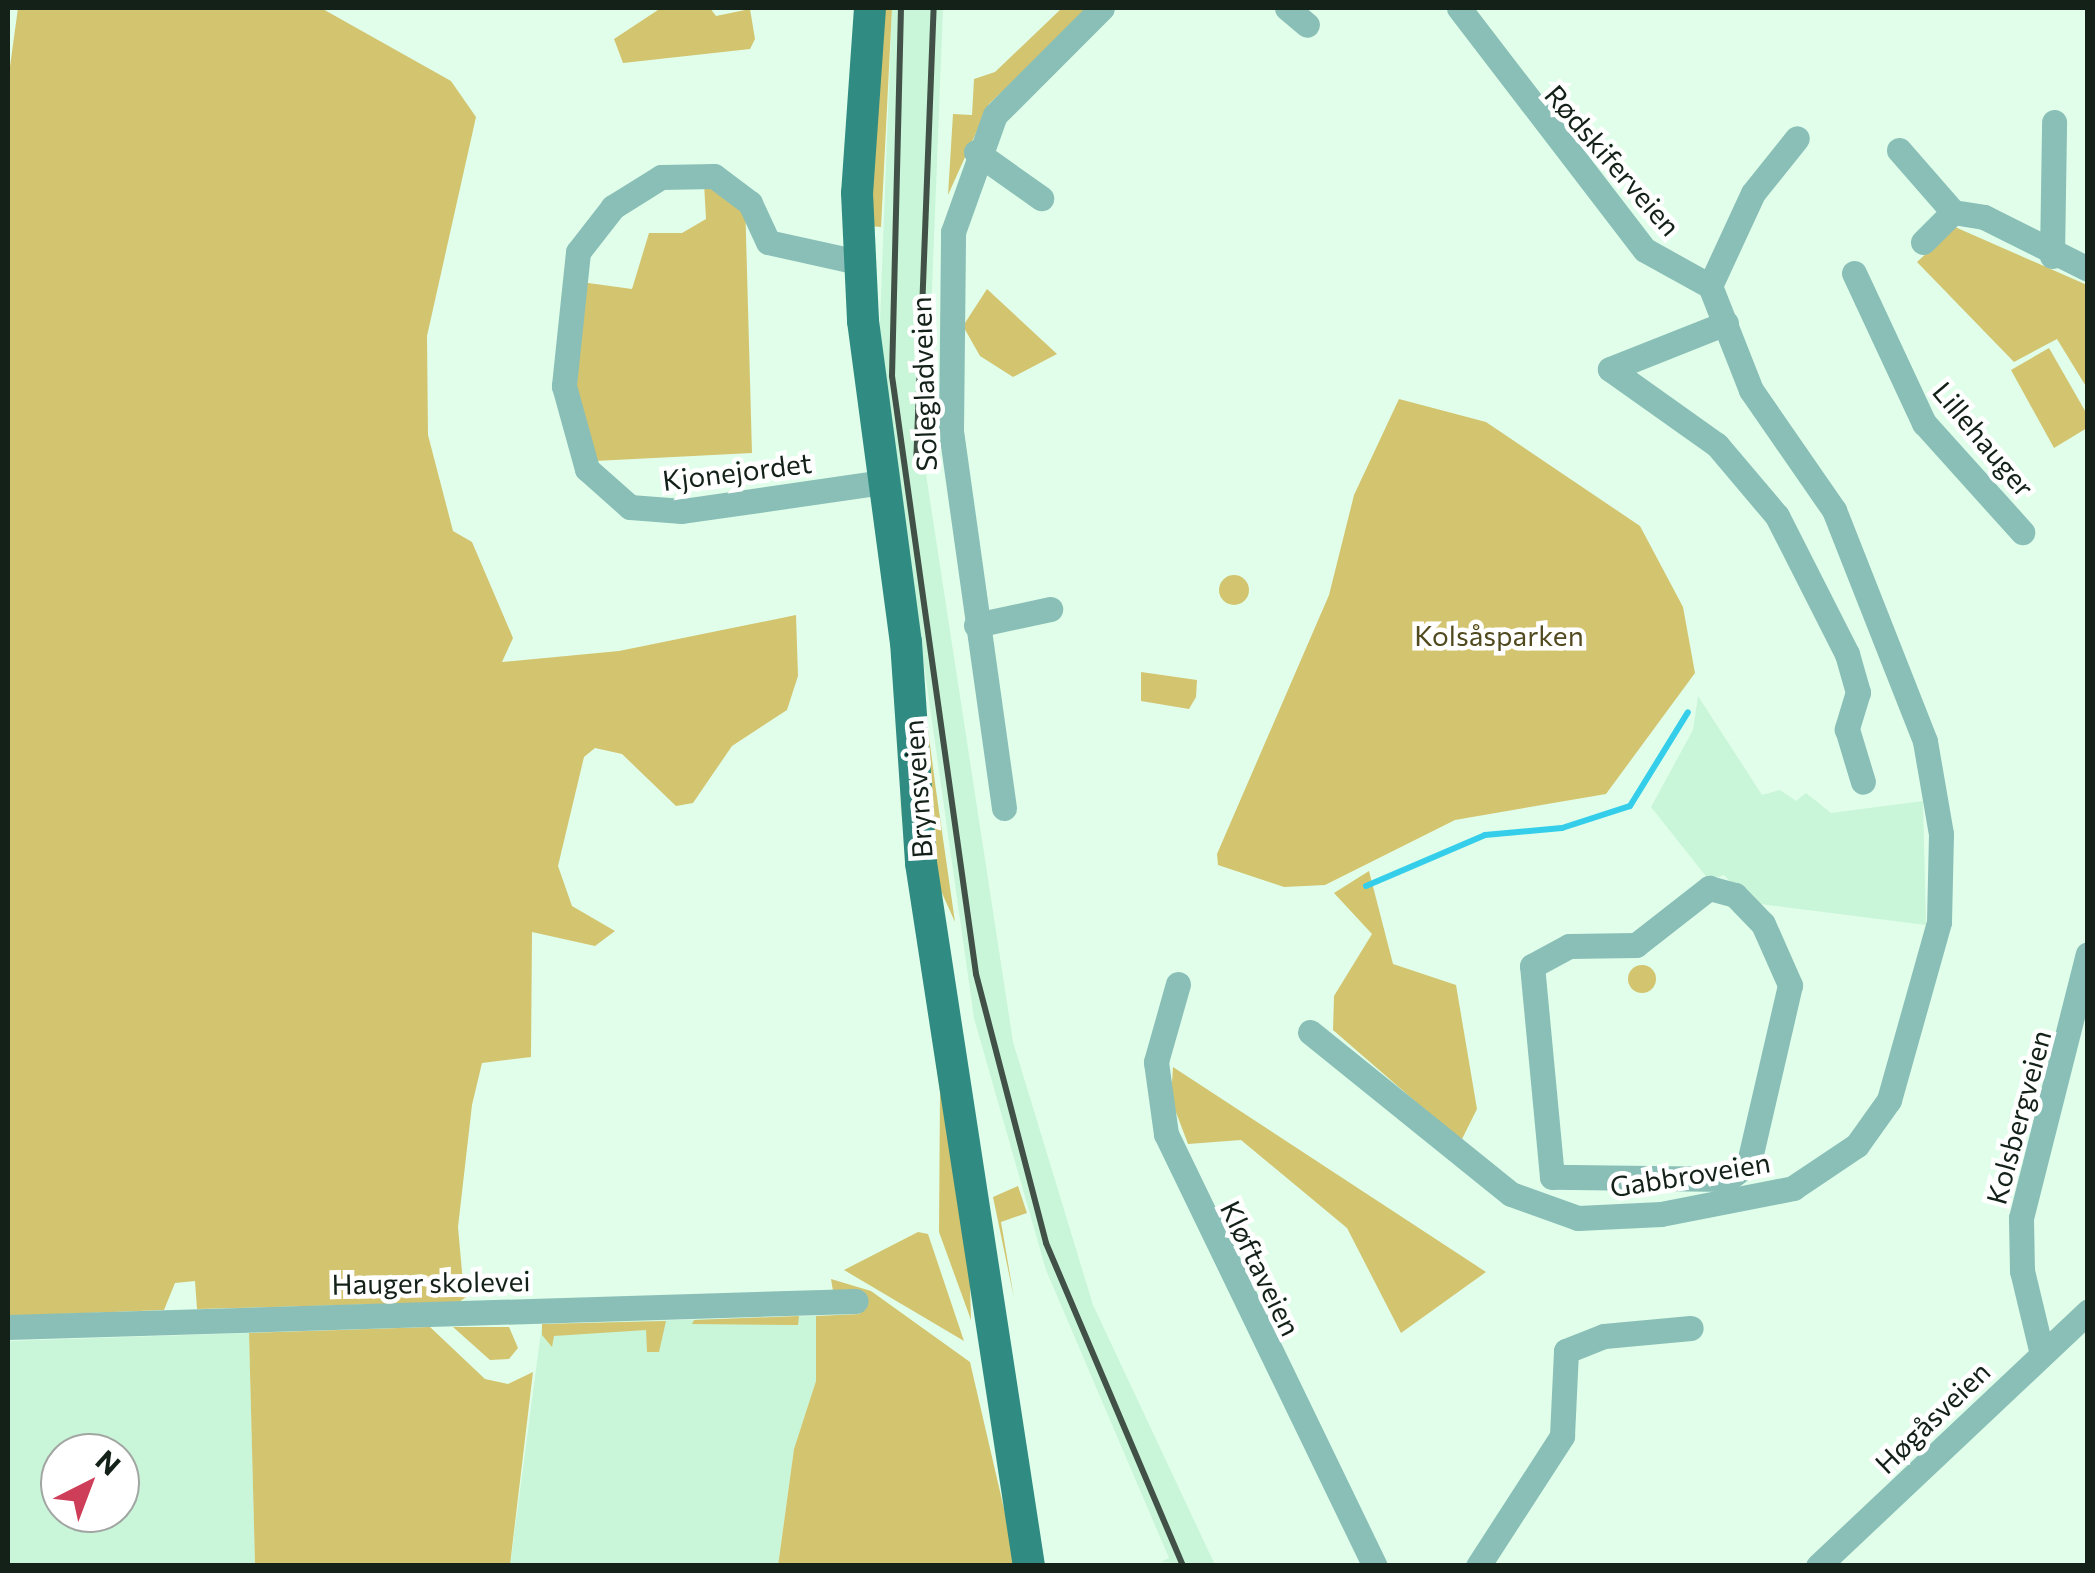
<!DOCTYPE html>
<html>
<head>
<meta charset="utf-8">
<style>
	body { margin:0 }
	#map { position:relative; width:2095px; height:1573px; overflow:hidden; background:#e1feea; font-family:Commissioner,sans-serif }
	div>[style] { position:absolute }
	.built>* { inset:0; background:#c9f5d8 }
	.green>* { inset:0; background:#d3c470 }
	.round { border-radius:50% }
	.stream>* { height:6px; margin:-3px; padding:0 3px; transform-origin:3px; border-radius:3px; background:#35ceea }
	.minor>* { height:25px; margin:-12.5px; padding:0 12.5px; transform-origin:12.5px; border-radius:12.5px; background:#89bfb7 }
	.major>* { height:32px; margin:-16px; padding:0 16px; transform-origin:16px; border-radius:16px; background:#308c82 }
	.rail>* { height:6px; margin:-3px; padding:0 3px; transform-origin:3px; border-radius:3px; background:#415147 }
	span { translate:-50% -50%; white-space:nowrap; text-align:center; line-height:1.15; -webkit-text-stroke:9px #fff; paint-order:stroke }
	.street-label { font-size:28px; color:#142119 }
	.park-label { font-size:28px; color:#524a1f }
	.frame { position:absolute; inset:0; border:10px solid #142119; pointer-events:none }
	.north { position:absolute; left:40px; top:1433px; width:100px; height:100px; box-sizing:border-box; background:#fff; border:2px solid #a1a6a3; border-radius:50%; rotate:42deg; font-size:28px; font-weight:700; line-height:40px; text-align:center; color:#142119 }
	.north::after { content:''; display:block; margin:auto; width:35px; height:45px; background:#ce3e59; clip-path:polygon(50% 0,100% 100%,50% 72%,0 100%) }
</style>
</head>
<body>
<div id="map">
	<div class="built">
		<i style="clip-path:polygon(892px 8px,943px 8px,925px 468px,1013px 1042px,1093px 1305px,1215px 1565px,1161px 1562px,1169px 1558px,1046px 1270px,974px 1018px,879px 347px)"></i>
		<i style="clip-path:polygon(1698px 696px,1762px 795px,1780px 790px,1796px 801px,1806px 793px,1831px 813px,1923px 801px,1926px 925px,1752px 903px,1724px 875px,1709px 880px,1651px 807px,1693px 730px)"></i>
		<i style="clip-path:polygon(816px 1316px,816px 1381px,794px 1449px,778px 1565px,510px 1566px,542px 1324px)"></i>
		<i style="clip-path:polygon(evenodd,249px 1333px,255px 1565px,8px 1565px,8px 1341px,249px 1333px,120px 1453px,120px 1513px,60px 1513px,60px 1453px,120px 1453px)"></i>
	</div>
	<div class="green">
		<i style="clip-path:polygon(18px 8px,321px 8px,451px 81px,476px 117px,427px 336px,428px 435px,453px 531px,472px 542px,513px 638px,502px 662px,619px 651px,796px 615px,798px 676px,787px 710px,732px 746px,693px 803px,676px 806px,622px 754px,595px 748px,584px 757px,558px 866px,572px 906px,615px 931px,595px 946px,532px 932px,531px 1057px,482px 1063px,472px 1105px,458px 1227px,463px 1283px,478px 1289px,459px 1302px,197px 1309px,195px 1281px,175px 1283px,164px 1310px,8px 1316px,8px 81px)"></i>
		<i style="clip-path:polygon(661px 8px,710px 8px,716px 16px,750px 9px,755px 39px,750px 49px,623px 63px,614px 39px)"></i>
		<i style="clip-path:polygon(880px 8px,892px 8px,881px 227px,868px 226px)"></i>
		<i style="clip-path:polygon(1062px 8px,1090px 8px,989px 104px,948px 195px,953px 114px,972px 115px,974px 79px,995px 72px)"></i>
		<i style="clip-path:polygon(704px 183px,745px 198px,752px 453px,595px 461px,571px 392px,581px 282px,632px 289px,649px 233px,682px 233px,706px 219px)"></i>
		<i style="clip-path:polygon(1955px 227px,2087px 285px,2087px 388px,2057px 339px,2014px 362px,1917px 262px)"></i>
		<i style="clip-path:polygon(987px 289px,1057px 354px,1013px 377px,980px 356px,963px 326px)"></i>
		<i style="clip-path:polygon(2049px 348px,2088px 416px,2087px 428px,2054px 448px,2011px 370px)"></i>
		<i style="clip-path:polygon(1399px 399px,1486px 422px,1640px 526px,1683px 607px,1695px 673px,1606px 794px,1455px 820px,1325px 885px,1284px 887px,1218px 865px,1217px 854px,1329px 595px,1354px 495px)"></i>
		<i class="round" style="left:1219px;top:575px;width:30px;height:30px"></i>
		<i style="clip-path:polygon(1141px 672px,1197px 680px,1196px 697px,1189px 709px,1141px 701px)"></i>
		<i style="clip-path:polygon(924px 699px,936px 790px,955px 922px,937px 882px)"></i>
		<i style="clip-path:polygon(899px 795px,969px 1252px,971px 1320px,939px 1232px,940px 1092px)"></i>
		<i style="clip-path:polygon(1369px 871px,1393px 964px,1456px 985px,1477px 1109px,1461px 1141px,1333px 1030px,1334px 996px,1372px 934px,1334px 893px)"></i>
		<i class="round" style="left:1628px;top:965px;width:28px;height:28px"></i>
		<i style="clip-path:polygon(1173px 1067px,1486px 1272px,1401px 1333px,1347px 1228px,1241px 1140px,1188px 1144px,1171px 1099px)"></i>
		<i style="clip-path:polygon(1018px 1186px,1027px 1213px,1001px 1222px,1014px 1298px,993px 1197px)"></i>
		<i style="clip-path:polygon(918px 1232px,928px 1234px,964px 1341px,844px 1270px)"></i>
		<i style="clip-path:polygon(831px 1279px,871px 1291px,970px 1362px,1017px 1565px,778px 1566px,794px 1449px,816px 1381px,816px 1316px,860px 1314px,857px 1292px,833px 1291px)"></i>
		<i style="clip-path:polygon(799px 1316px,798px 1325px,692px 1324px,694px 1320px)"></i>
		<i style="clip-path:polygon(666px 1321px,659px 1352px,647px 1352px,646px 1330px,554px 1336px,552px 1347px,542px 1335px,542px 1324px)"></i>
		<i style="clip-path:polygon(430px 1327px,485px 1379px,508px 1384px,533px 1372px,510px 1565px,255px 1565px,249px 1333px)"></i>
		<i style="clip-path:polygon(453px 1327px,509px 1327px,518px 1348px,509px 1359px,490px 1360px)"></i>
	</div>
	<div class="stream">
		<i style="left:1366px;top:886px;width:129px;rotate:-23.2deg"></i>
		<i style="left:1485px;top:835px;width:77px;rotate:-5.2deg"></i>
		<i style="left:1562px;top:828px;width:71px;rotate:-17.9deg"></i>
		<i style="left:1630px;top:806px;width:110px;rotate:-58.3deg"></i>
	</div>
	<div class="minor">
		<i style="left:1287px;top:8px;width:26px;rotate:40deg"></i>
		<i style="left:1459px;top:8px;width:305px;rotate:52.5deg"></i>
		<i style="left:1645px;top:250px;width:74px;rotate:29deg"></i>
		<i style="left:1710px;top:286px;width:102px;rotate:-65.2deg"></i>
		<i style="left:1753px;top:193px;width:70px;rotate:-51.3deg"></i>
		<i style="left:1899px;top:150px;width:82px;rotate:48.9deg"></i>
		<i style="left:976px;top:152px;width:80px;rotate:35.3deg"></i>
		<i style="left:1923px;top:242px;width:42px;rotate:-45deg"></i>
		<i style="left:1953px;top:212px;width:31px;rotate:9deg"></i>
		<i style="left:1984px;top:217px;width:116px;rotate:26.6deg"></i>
		<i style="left:2052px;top:256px;width:134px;rotate:-89.1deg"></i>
		<i style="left:858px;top:262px;width:92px;rotate:-167.5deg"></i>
		<i style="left:768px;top:242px;width:43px;rotate:-114.8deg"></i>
		<i style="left:750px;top:203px;width:45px;rotate:-143.1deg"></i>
		<i style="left:714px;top:176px;width:53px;rotate:178.9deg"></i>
		<i style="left:661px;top:177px;width:57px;rotate:148deg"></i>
		<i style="left:613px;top:207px;width:57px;rotate:127.9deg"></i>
		<i style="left:578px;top:252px;width:135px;rotate:96deg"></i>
		<i style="left:564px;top:386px;width:86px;rotate:74.5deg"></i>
		<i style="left:587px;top:469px;width:57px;rotate:41.5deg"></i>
		<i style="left:630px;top:507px;width:52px;rotate:4.4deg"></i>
		<i style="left:682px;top:511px;width:204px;rotate:-8.2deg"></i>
		<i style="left:1854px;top:273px;width:166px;rotate:65deg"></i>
		<i style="left:1924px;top:423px;width:147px;rotate:48deg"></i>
		<i style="left:1726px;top:323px;width:125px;rotate:158.4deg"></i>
		<i style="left:1610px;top:369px;width:131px;rotate:35.4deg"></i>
		<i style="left:1717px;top:445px;width:93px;rotate:49.8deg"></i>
		<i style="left:1777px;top:516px;width:155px;rotate:63.1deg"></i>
		<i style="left:1847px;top:654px;width:40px;rotate:74deg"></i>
		<i style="left:1858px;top:692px;width:39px;rotate:107deg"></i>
		<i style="left:1847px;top:729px;width:55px;rotate:73.2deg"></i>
		<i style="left:976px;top:625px;width:76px;rotate:-12.2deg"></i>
		<i style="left:1004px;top:808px;width:381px;rotate:-98deg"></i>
		<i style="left:951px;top:431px;width:199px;rotate:-89.4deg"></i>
		<i style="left:953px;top:232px;width:124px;rotate:-70.3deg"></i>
		<i style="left:995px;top:115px;width:151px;rotate:-45deg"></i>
		<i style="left:1709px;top:888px;width:27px;rotate:15deg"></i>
		<i style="left:1735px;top:895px;width:40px;rotate:46deg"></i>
		<i style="left:1763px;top:924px;width:67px;rotate:66.1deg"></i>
		<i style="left:1790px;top:985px;width:183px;rotate:103deg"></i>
		<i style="left:1749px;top:1163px;width:26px;rotate:143deg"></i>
		<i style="left:1728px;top:1179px;width:176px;rotate:-179.3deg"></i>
		<i style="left:1552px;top:1177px;width:212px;rotate:-95.4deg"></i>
		<i style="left:1532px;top:966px;width:42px;rotate:-28.4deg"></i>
		<i style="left:1569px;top:946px;width:67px;rotate:-0.9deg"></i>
		<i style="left:1636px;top:945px;width:93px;rotate:-38deg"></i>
		<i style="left:1178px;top:984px;width:81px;rotate:105.8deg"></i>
		<i style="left:1156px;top:1062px;width:73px;rotate:82.1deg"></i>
		<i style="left:1166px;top:1134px;width:480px;rotate:64.2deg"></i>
		<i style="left:1310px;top:1032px;width:258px;rotate:38.9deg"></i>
		<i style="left:1511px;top:1194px;width:71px;rotate:19.7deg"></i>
		<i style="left:1578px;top:1218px;width:83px;rotate:-2.8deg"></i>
		<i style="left:1661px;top:1214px;width:135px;rotate:-11.1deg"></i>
		<i style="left:1793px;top:1188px;width:77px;rotate:-33.9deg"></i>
		<i style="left:1857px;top:1145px;width:55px;rotate:-54.6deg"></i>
		<i style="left:1889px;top:1100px;width:185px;rotate:-74.3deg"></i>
		<i style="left:1939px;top:922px;width:88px;rotate:-88.7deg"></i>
		<i style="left:1941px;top:834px;width:94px;rotate:-99.8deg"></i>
		<i style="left:1925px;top:741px;width:248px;rotate:-111.5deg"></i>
		<i style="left:1834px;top:510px;width:146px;rotate:-124.7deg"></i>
		<i style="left:1751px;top:390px;width:112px;rotate:-111.5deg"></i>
		<i style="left:8px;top:1327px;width:848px;rotate:-1.76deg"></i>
		<i style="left:2042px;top:1354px;width:85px;rotate:-103.5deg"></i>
		<i style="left:2022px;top:1271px;width:53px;rotate:-91.1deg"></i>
		<i style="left:2021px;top:1218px;width:272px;rotate:-75.8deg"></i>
		<i style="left:1478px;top:1566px;width:155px;rotate:-57.1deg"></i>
		<i style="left:1562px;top:1436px;width:85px;rotate:-87.3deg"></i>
		<i style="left:1566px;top:1351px;width:41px;rotate:-21.5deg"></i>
		<i style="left:1604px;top:1336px;width:87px;rotate:-5.3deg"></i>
		<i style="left:1818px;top:1566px;width:371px;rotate:-43.3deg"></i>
	</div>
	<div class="major">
		<i style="left:870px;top:8px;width:185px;rotate:94deg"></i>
		<i style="left:857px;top:193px;width:128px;rotate:87.3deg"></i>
		<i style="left:863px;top:321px;width:324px;rotate:82.4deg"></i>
		<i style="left:906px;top:642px;width:222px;rotate:86.1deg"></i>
		<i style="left:921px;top:863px;width:711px;rotate:81.27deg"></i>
	</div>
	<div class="rail">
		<i style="left:901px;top:8px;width:368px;rotate:91.4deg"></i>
		<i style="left:892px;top:376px;width:604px;rotate:82deg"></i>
		<i style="left:976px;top:974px;width:278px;rotate:75.4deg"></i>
		<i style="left:1046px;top:1243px;width:351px;rotate:67deg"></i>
		<i style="left:916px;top:467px;width:459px;rotate:-87.8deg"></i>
	</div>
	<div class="street-label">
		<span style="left:1613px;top:160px;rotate:49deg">Rødskiferveien</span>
		<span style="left:923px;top:384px;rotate:-92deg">Solegladveien</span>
		<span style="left:1984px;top:439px;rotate:50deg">Lillehauger</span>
		<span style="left:737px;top:471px;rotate:-7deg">Kjonejordet</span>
		<span style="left:917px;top:789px;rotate:-94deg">Brynsveien</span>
		<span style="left:2018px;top:1117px;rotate:-75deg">Kolsbergveien</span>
		<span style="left:1690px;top:1174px;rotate:-9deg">Gabbroveien</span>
		<span style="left:1261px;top:1268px;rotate:64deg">Kløftaveien</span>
		<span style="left:431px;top:1282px;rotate:-1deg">Hauger skolevei</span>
		<span style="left:1932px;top:1417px;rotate:-44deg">Høgåsveien</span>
	</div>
	<div class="park-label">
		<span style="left:1499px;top:635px">Kolsåsparken</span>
	</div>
	<div class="frame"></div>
	<div class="north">N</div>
</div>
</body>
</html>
